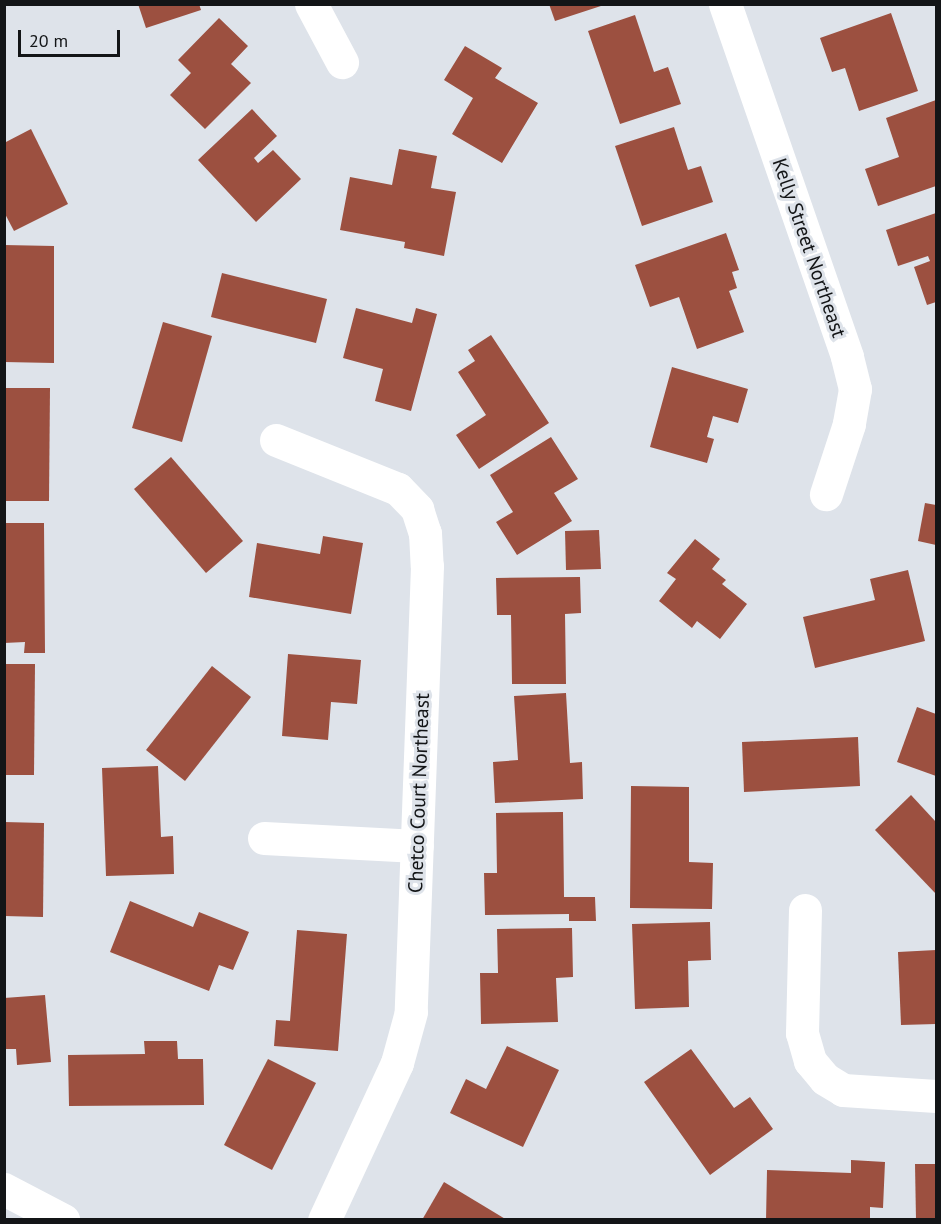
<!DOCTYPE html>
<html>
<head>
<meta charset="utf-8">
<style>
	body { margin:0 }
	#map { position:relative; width:941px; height:1224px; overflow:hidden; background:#dee3ea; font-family:"PT Sans",sans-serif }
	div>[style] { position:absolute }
	.building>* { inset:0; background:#9c5040 }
	.street>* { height:33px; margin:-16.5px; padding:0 16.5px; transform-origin:16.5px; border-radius:16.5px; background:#fff }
	.secondary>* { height:33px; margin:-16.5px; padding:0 16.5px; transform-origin:16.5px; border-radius:16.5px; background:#fff }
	span { translate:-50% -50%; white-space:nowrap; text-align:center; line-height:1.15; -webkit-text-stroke:6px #dee3ea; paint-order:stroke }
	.street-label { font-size:20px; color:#131517 }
	.frame { position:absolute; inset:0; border:6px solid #131517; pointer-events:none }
	.scale { position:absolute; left:18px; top:30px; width:102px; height:27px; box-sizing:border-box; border:3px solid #131517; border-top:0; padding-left:8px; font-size:18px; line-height:21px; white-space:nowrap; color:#131517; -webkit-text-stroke:4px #dee3ea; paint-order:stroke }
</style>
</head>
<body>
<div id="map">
	<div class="building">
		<i style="clip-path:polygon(138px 4px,199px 4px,201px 10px,146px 28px)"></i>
		<i style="clip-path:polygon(549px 4px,604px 4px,604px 5px,555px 21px)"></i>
		<i style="clip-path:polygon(891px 13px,918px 91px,859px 111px,845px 68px,832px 72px,820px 38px)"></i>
		<i style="clip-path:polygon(635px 15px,654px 72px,668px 67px,681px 104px,620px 124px,588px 31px)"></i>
		<i style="clip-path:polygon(219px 18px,248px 46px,231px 64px,251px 83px,205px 129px,170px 95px,191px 73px,178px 60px)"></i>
		<i style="clip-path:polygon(465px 46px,502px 68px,495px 78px,538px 103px,502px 163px,452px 134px,473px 98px,444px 80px)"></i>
		<i style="clip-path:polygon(936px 100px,936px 186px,878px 206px,865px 169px,899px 157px,886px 118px)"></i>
		<i style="clip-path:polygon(252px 109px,277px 136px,254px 158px,258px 163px,273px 150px,301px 179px,256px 222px,198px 160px)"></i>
		<i style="clip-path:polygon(674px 127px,688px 170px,701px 166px,713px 202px,642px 226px,615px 146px)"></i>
		<i style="clip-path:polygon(31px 129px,68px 204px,14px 231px,4px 212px,4px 143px)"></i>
		<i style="clip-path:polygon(399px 149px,437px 156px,431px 188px,456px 192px,444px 256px,404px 248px,405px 242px,340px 230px,350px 177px,392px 185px)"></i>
		<i style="clip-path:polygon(936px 213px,936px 302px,927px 305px,914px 267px,930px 261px,928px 256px,898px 266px,886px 230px)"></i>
		<i style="clip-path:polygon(726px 233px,739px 270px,732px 272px,737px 288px,729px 291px,744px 332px,697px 349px,679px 297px,650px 307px,635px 265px)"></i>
		<i style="clip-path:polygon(4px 245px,54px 246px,54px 363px,4px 362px)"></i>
		<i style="clip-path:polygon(222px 273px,327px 299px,316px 343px,211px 317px)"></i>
		<i style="clip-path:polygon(356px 308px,412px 323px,416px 308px,437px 314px,411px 411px,375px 401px,383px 369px,343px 358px)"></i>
		<i style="clip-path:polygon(163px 322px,212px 336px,182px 442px,132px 428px)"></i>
		<i style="clip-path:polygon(491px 335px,549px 423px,479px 469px,456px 435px,486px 415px,458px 372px,475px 361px,468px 350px)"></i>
		<i style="clip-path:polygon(672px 367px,748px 389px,738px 423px,713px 416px,707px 437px,714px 439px,707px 463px,650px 447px)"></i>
		<i style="clip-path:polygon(4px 388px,50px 388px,49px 501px,4px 501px)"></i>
		<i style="clip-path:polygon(551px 437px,578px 479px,554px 493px,572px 521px,517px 555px,496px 522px,513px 512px,490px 475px)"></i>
		<i style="clip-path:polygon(171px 457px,243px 541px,206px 573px,134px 489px)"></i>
		<i style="clip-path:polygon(925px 503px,936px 505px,936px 545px,918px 541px)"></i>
		<i style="clip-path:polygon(4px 523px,44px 523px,45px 653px,24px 653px,25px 642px,4px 643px)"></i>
		<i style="clip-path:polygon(599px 530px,601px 569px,566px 570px,565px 531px)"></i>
		<i style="clip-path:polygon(323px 536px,363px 543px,351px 614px,249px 597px,257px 543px,320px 554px)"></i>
		<i style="clip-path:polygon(695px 539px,720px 559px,712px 569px,726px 580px,722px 584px,747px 604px,720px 639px,697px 621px,692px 628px,659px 601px,676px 579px,667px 573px)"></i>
		<i style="clip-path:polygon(908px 570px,925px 641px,815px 668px,803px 617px,875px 600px,870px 579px)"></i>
		<i style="clip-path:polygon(580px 577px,581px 613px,565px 614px,566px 684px,512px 684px,511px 615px,497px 615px,496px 578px)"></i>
		<i style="clip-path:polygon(288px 654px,361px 660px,357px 704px,331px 702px,328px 740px,282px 736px)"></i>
		<i style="clip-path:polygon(4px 664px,35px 664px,34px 775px,4px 775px)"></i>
		<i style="clip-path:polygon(212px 666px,251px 697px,185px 781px,146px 750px)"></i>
		<i style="clip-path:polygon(566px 693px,570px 763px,582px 762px,583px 799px,495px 803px,493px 762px,518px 760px,514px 696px)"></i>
		<i style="clip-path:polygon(917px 707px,936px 714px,936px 776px,897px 762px)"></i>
		<i style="clip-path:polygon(858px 737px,860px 786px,744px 792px,742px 742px)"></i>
		<i style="clip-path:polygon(158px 766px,161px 837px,173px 836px,174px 874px,106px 876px,102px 768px)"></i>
		<i style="clip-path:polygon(631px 786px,689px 787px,689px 862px,713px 863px,712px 909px,630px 908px)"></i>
		<i style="clip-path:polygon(911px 795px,936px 822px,936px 894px,875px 830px)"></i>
		<i style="clip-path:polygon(563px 812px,564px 897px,595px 897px,596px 921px,569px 921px,569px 914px,485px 915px,484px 873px,497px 873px,496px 813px)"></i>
		<i style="clip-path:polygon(4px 822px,44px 823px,43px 917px,4px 916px)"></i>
		<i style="clip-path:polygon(130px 901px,193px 927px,199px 912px,249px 932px,233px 970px,219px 965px,209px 991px,110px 952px)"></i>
		<i style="clip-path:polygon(710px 922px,711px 960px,688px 961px,689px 1007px,635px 1009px,632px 924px)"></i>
		<i style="clip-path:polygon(572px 928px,573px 977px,556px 978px,558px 1022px,481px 1024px,480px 973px,498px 973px,497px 929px)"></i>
		<i style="clip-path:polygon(297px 930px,347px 934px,338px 1051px,274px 1046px,276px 1020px,290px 1021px)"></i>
		<i style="clip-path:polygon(936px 950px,936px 1024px,901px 1025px,898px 952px)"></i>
		<i style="clip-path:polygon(45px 995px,51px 1062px,17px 1065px,16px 1049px,4px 1049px,4px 998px)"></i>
		<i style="clip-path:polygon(144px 1041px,177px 1041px,178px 1059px,203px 1059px,204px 1105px,69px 1106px,68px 1055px,145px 1054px)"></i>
		<i style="clip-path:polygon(507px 1046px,559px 1070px,523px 1147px,450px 1113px,466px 1079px,486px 1089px)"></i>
		<i style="clip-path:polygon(691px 1049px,734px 1108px,750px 1097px,773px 1129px,710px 1175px,644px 1082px)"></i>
		<i style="clip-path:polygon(268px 1059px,316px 1083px,272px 1170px,224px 1145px)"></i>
		<i style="clip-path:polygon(851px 1160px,885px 1162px,883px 1208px,870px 1207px,870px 1220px,766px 1220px,767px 1170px,851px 1173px)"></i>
		<i style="clip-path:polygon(915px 1164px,936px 1164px,936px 1220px,916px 1220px)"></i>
		<i style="clip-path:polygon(444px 1182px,507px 1220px,422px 1220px)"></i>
	</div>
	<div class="street">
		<i style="left:311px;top:4px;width:66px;rotate:61.9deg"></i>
		<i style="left:725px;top:4px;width:373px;rotate:70.9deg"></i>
		<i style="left:847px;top:357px;width:33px;rotate:76deg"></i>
		<i style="left:855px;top:389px;width:36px;rotate:100deg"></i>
		<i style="left:849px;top:424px;width:74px;rotate:108.2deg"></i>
		<i style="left:276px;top:440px;width:131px;rotate:21.9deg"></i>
		<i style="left:398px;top:489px;width:28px;rotate:46deg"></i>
		<i style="left:417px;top:509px;width:25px;rotate:72deg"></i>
		<i style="left:425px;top:533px;width:33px;rotate:87deg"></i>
		<i style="left:427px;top:566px;width:446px;rotate:92.1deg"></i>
		<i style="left:411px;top:1012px;width:53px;rotate:105.4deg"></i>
		<i style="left:397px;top:1063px;width:173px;rotate:114.9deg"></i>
		<i style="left:264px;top:838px;width:153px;rotate:3deg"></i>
		<i style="left:805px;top:910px;width:123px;rotate:91.4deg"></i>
		<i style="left:802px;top:1033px;width:29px;rotate:74deg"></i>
		<i style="left:810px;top:1061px;width:23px;rotate:50deg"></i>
		<i style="left:825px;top:1079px;width:21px;rotate:31deg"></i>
		<i style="left:843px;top:1090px;width:93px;rotate:3.7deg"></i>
	</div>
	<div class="secondary">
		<i style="left:4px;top:1189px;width:67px;rotate:27.7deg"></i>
	</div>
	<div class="street-label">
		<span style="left:809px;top:248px;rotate:71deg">Kelly Street Northeast</span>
		<span style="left:419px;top:793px;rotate:-88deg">Chetco Court Northeast</span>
	</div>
	<div class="frame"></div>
	<div class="scale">20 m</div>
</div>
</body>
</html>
